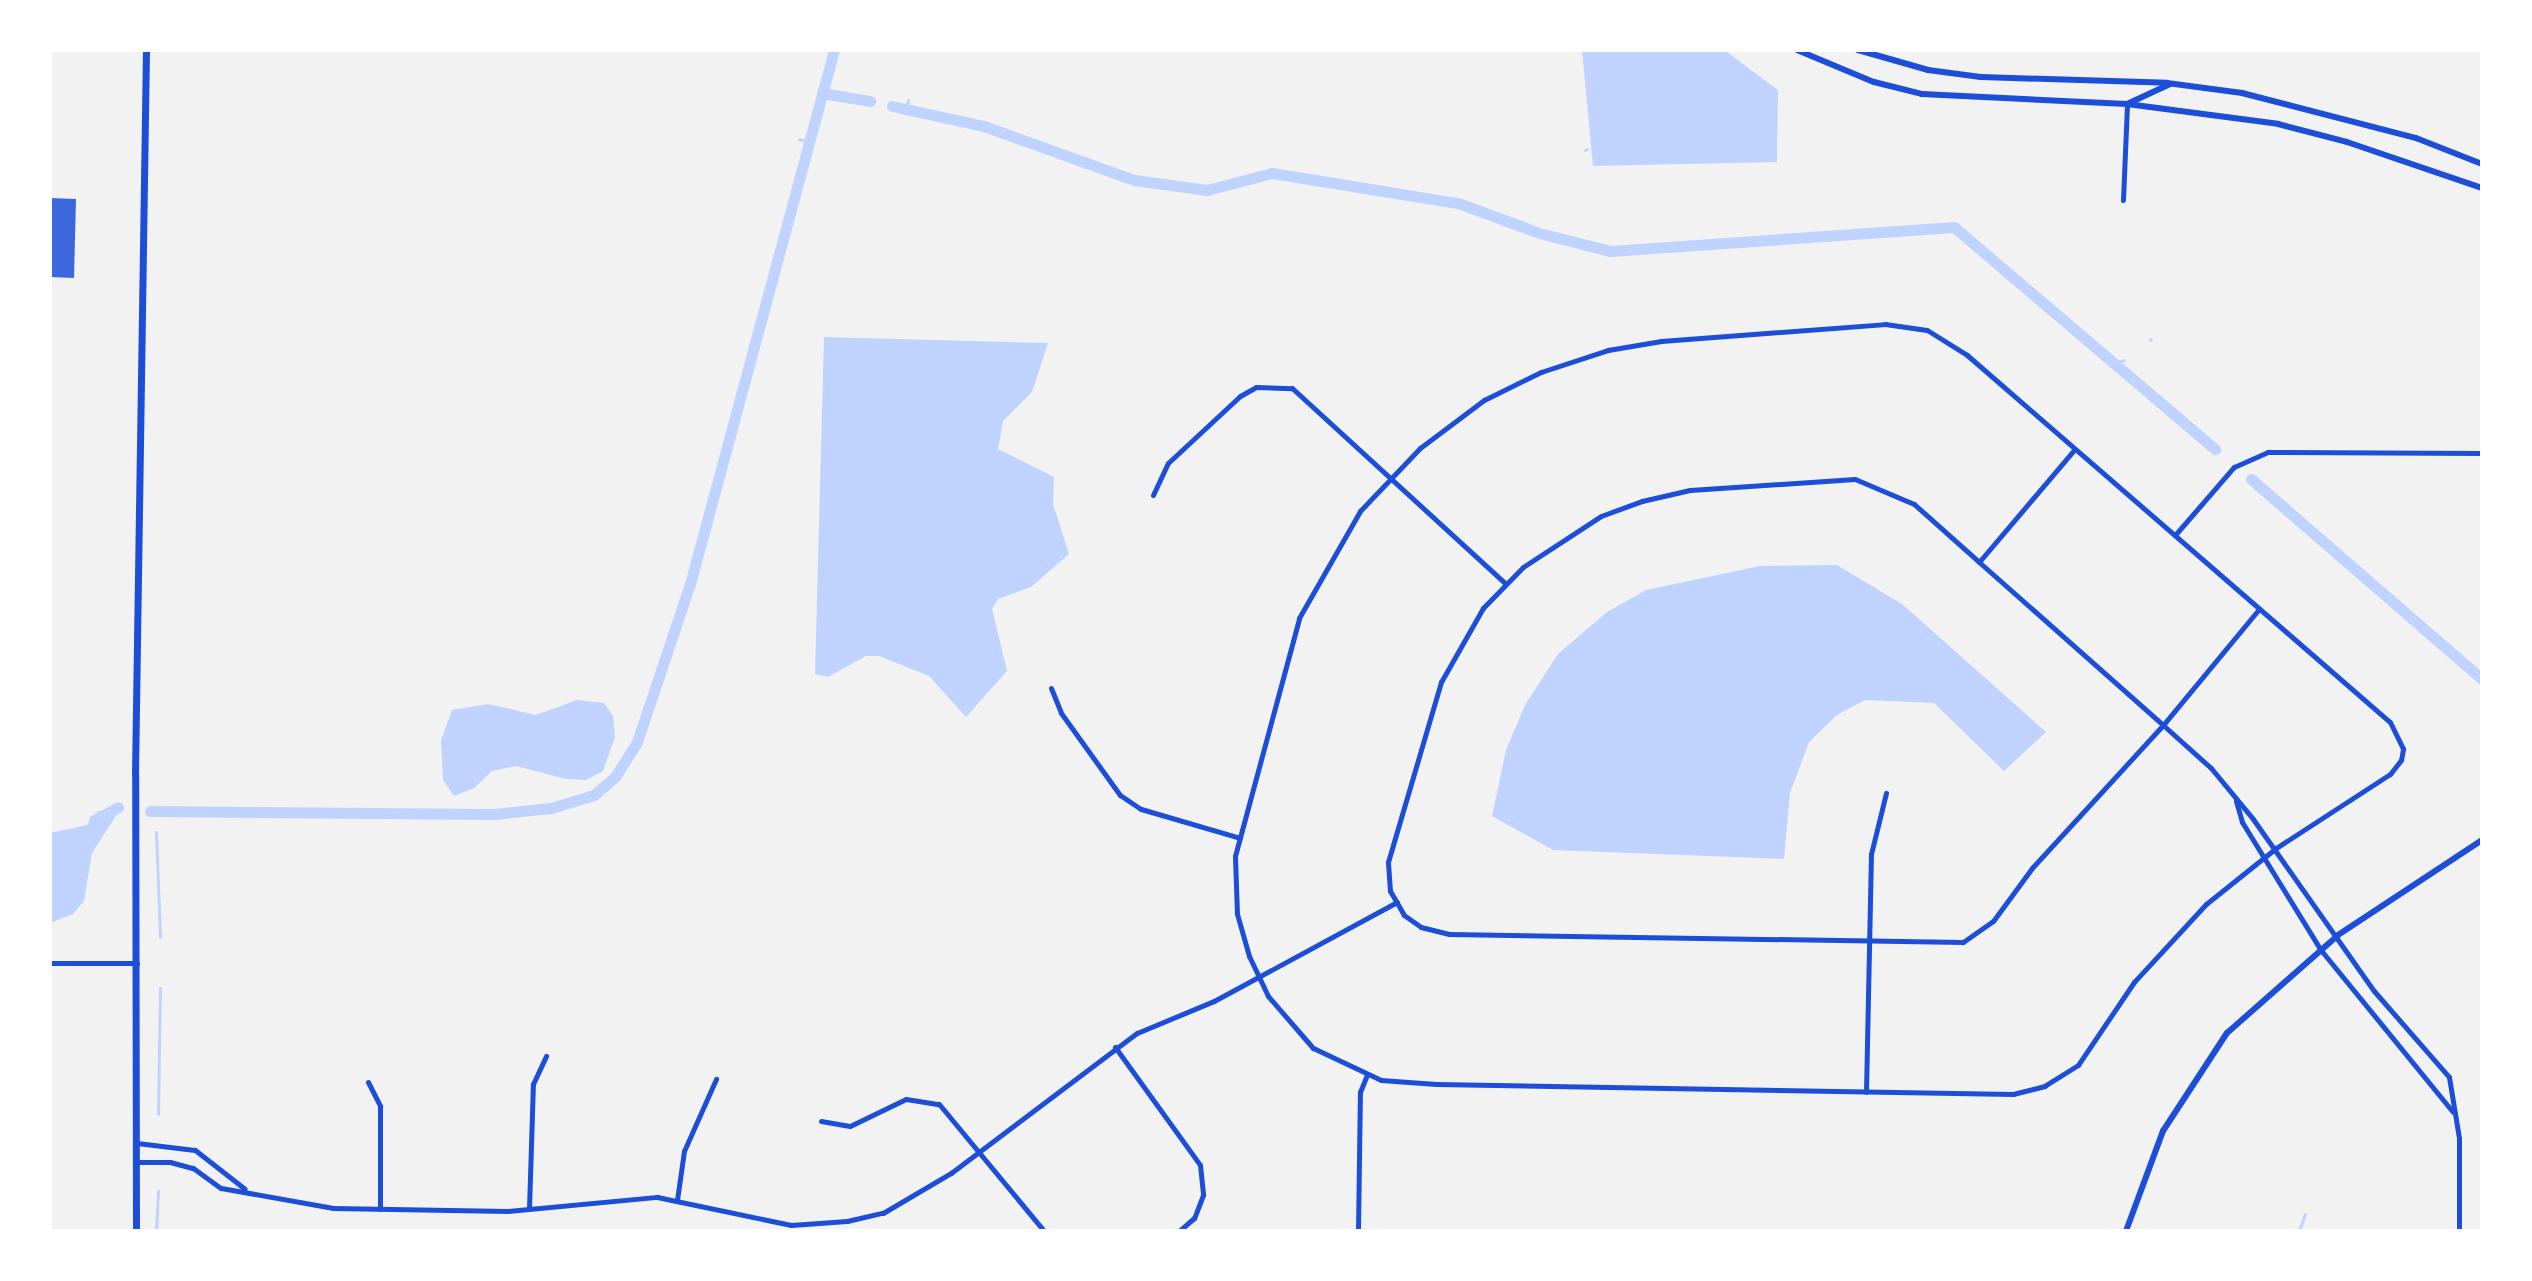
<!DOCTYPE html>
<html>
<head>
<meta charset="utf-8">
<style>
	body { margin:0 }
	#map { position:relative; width:2532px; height:1281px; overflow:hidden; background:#f2f2f2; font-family:Rubik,sans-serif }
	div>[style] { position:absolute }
	.water>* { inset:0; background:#bfd3fe }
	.stream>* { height:3px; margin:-1.5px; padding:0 1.5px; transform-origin:1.5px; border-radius:1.5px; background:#bfd3fe }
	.canal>* { height:11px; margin:-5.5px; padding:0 5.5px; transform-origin:5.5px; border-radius:5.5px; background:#bfd3fe }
	.building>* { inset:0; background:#3d67dc }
	.minor>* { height:5px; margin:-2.5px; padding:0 2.5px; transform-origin:2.5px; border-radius:2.5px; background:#1d4ed8 }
	.tertiary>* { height:6px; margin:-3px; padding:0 3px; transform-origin:3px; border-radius:3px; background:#1d4ed8 }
	.secondary>* { height:7px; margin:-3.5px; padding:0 3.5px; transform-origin:3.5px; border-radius:3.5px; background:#1d4ed8 }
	span { translate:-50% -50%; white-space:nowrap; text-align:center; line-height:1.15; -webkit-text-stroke:8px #fff; paint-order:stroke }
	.frame { position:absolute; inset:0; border:52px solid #fff; pointer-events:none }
</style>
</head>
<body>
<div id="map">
	<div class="water">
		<i style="clip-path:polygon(1582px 50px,1724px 50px,1778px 90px,1777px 162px,1593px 166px)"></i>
		<i style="clip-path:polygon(824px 337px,1048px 343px,1032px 392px,1003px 421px,998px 449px,1054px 477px,1053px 504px,1069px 554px,1031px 587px,998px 599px,992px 609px,1007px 671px,966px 717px,929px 676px,879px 656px,866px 656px,828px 677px,815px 674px)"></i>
		<i style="clip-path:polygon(1837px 565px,1902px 604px,2046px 732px,2004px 771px,1934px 703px,1865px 700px,1837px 715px,1809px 742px,1790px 793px,1784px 859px,1553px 850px,1492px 816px,1506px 750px,1525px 705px,1558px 654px,1607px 612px,1646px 590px,1760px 566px)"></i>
		<i style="clip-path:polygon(577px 700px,604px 703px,613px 716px,615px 737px,603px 771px,586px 780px,566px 779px,516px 766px,492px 771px,474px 788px,454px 796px,443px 780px,441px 741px,452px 710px,488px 704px,536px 715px)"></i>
		<i style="clip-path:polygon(98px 811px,119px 811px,92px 853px,84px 901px,73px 914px,50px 923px,50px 833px,87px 825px)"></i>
	</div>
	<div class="stream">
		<i style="left:906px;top:109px;width:9px;rotate:-77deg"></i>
		<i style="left:799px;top:139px;width:10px;rotate:17deg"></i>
		<i style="left:1585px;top:150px;width:2px;rotate:-27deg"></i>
		<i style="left:2150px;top:340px;width:1px;rotate:-45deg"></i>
		<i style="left:2119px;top:362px;width:5px;rotate:-22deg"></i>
		<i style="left:2420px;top:626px;width:4px;rotate:-34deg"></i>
		<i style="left:156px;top:832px;width:105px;rotate:87.8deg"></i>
		<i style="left:158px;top:1114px;width:126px;rotate:-89.1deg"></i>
		<i style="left:156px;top:1231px;width:40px;rotate:-87.1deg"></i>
		<i style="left:2299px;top:1231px;width:18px;rotate:-71deg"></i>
	</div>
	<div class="canal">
		<i style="left:822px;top:93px;width:49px;rotate:9.5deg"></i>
		<i style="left:892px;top:106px;width:94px;rotate:12.3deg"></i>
		<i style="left:984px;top:126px;width:159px;rotate:19.8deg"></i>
		<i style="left:1134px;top:180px;width:74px;rotate:7.8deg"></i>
		<i style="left:1207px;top:190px;width:67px;rotate:-14.7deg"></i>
		<i style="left:1272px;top:173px;width:188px;rotate:9.2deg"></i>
		<i style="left:1458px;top:203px;width:86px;rotate:20.3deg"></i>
		<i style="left:1539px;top:233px;width:73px;rotate:14.2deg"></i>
		<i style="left:1610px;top:251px;width:345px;rotate:-4deg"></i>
		<i style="left:1954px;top:227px;width:343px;rotate:40.4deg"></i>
		<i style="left:2251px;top:479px;width:306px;rotate:40.9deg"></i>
		<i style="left:150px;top:811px;width:344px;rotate:0.5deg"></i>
		<i style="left:494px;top:814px;width:57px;rotate:-6deg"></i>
		<i style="left:551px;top:808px;width:45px;rotate:-16.8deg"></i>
		<i style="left:594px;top:795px;width:28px;rotate:-41deg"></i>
		<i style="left:615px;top:777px;width:41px;rotate:-57.8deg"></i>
		<i style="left:637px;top:742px;width:167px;rotate:-71.5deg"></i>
		<i style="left:690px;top:584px;width:553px;rotate:-74.91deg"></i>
		<i style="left:94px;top:820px;width:27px;rotate:-28deg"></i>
	</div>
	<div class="building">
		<i style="clip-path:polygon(50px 198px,76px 199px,74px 278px,50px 277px)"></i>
	</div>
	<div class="minor">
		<i style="left:2123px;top:200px;width:96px;rotate:-87.6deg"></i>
		<i style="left:1885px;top:324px;width:42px;rotate:8.1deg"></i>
		<i style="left:1927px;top:330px;width:47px;rotate:32deg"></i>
		<i style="left:1967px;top:355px;width:560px;rotate:40.95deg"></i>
		<i style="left:2390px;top:722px;width:30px;rotate:64deg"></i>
		<i style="left:2403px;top:749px;width:11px;rotate:100deg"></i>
		<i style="left:2401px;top:760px;width:18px;rotate:128deg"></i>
		<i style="left:2390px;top:774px;width:136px;rotate:147deg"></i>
		<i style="left:2276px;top:848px;width:90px;rotate:141.3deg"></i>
		<i style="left:2206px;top:904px;width:106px;rotate:132.7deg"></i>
		<i style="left:2134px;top:982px;width:100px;rotate:124deg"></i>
		<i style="left:2078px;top:1065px;width:39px;rotate:148deg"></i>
		<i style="left:2045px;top:1086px;width:33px;rotate:166deg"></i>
		<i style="left:2013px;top:1094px;width:577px;rotate:-179.01deg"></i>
		<i style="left:1436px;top:1084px;width:55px;rotate:-175.8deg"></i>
		<i style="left:1381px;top:1080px;width:75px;rotate:-154.8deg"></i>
		<i style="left:1313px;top:1048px;width:69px;rotate:-130.9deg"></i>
		<i style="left:1268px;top:996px;width:44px;rotate:-115.4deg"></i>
		<i style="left:1249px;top:956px;width:44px;rotate:-105.9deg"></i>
		<i style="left:1237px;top:914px;width:58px;rotate:-92deg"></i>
		<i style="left:1235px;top:856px;width:246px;rotate:-74.9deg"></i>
		<i style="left:1299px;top:618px;width:123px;rotate:-60.3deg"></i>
		<i style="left:1360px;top:511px;width:87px;rotate:-46.4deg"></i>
		<i style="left:1420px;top:448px;width:80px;rotate:-36.9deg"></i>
		<i style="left:1484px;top:400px;width:64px;rotate:-26.2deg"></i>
		<i style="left:1541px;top:372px;width:71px;rotate:-18.2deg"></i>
		<i style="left:1608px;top:350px;width:54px;rotate:-9.6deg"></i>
		<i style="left:1661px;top:341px;width:225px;rotate:-4.3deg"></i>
		<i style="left:1153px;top:495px;width:35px;rotate:-65deg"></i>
		<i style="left:1168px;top:463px;width:98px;rotate:-42.9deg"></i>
		<i style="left:1240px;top:396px;width:18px;rotate:-29deg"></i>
		<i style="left:1256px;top:387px;width:36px;rotate:2deg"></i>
		<i style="left:1292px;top:388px;width:290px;rotate:42.5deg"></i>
		<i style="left:2175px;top:535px;width:90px;rotate:-49.1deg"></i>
		<i style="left:2234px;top:467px;width:37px;rotate:-24deg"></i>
		<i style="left:2268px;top:452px;width:214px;rotate:0.3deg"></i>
		<i style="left:1979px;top:562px;width:148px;rotate:-49.7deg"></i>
		<i style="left:2259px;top:609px;width:151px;rotate:129.6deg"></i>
		<i style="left:2163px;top:725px;width:194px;rotate:132.5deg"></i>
		<i style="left:2032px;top:868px;width:66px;rotate:126.3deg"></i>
		<i style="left:1993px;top:921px;width:37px;rotate:145deg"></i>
		<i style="left:1963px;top:942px;width:514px;rotate:-179.11deg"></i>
		<i style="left:1449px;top:934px;width:29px;rotate:-166deg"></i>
		<i style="left:1421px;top:927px;width:21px;rotate:-145deg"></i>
		<i style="left:1404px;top:915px;width:28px;rotate:-120deg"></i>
		<i style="left:1390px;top:891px;width:29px;rotate:-94deg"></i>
		<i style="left:1388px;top:862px;width:188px;rotate:-73.6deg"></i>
		<i style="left:1441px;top:682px;width:85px;rotate:-60.4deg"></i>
		<i style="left:1483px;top:608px;width:57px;rotate:-45.7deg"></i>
		<i style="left:1523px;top:567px;width:93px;rotate:-33.2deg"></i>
		<i style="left:1601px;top:516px;width:44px;rotate:-20.1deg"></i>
		<i style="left:1642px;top:501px;width:49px;rotate:-12.9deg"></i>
		<i style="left:1690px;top:490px;width:165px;rotate:-3.8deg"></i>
		<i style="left:1855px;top:479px;width:64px;rotate:23deg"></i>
		<i style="left:1914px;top:504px;width:87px;rotate:41.7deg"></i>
		<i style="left:1979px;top:562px;width:246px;rotate:41.5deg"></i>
		<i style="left:2163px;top:725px;width:64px;rotate:41.9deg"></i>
		<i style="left:2211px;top:768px;width:66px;rotate:50.5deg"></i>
		<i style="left:2253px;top:819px;width:210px;rotate:54.9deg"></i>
		<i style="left:2374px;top:991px;width:114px;rotate:48.9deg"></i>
		<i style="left:2449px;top:1077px;width:62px;rotate:80.7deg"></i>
		<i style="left:2459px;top:1138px;width:93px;rotate:90deg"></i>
		<i style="left:1051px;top:688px;width:27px;rotate:68deg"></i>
		<i style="left:1061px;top:713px;width:101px;rotate:54.3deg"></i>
		<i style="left:1120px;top:795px;width:25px;rotate:34deg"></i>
		<i style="left:1141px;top:809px;width:103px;rotate:16.3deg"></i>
		<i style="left:2236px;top:801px;width:22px;rotate:74deg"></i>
		<i style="left:2242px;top:822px;width:149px;rotate:58.4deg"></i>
		<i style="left:2320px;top:949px;width:210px;rotate:50.8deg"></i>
		<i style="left:50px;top:963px;width:87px"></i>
		<i style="left:1115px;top:1047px;width:145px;rotate:54.2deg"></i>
		<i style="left:1200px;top:1165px;width:30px;rotate:84deg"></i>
		<i style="left:1203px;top:1195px;width:25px;rotate:111deg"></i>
		<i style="left:1194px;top:1218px;width:20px;rotate:139deg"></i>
		<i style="left:368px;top:1082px;width:27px;rotate:63deg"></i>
		<i style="left:380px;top:1106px;width:103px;rotate:90deg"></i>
		<i style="left:1866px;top:1092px;width:238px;rotate:-88.8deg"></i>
		<i style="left:1871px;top:854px;width:63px;rotate:-76.2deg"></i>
		<i style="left:821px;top:1121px;width:29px;rotate:10deg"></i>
		<i style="left:850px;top:1126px;width:62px;rotate:-25.7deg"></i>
		<i style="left:906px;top:1099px;width:33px;rotate:9deg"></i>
		<i style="left:939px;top:1104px;width:165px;rotate:50.4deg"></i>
		<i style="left:137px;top:1143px;width:58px;rotate:6.9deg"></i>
		<i style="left:195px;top:1150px;width:63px;rotate:38deg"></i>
		<i style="left:137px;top:1162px;width:33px"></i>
		<i style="left:170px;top:1162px;width:24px;rotate:15deg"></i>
		<i style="left:193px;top:1168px;width:34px;rotate:36deg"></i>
		<i style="left:221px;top:1188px;width:114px;rotate:10.1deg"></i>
		<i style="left:333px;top:1208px;width:175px;rotate:1deg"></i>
		<i style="left:508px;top:1211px;width:150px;rotate:-5.4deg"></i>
		<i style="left:657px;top:1197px;width:137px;rotate:11.8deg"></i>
		<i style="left:791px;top:1225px;width:56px;rotate:-4.1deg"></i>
		<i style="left:847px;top:1221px;width:37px;rotate:-13deg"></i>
		<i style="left:883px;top:1213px;width:79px;rotate:-30.5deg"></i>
		<i style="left:951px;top:1173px;width:233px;rotate:-37deg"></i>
		<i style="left:1137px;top:1033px;width:83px;rotate:-22.6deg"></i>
		<i style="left:1214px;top:1001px;width:208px;rotate:-28.4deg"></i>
		<i style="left:677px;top:1200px;width:49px;rotate:-81.9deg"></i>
		<i style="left:684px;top:1151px;width:79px;rotate:-66deg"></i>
		<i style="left:529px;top:1209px;width:125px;rotate:-88.2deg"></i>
		<i style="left:533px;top:1084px;width:31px;rotate:-65deg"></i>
		<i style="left:1358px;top:1231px;width:139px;rotate:-89.2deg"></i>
		<i style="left:1360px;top:1092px;width:18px;rotate:-68deg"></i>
	</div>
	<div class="tertiary">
		<i style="left:1797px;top:50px;width:83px;rotate:22.6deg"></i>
		<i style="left:1874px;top:82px;width:49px;rotate:14deg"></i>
		<i style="left:1922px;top:94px;width:205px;rotate:2.8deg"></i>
		<i style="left:2127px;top:104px;width:152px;rotate:7.5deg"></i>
		<i style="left:2278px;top:124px;width:71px;rotate:14.6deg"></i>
		<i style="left:2347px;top:142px;width:143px;rotate:18.8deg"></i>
		<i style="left:1858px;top:50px;width:73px;rotate:15.9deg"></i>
		<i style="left:1928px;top:70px;width:53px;rotate:7.5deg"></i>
		<i style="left:1981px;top:77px;width:186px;rotate:1.8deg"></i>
		<i style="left:2167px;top:83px;width:76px;rotate:7.6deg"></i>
		<i style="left:2242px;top:93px;width:180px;rotate:14.5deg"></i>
		<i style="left:2416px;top:138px;width:71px;rotate:21.5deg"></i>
		<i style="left:2127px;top:104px;width:47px;rotate:-24.9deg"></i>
		<i style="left:2126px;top:1231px;width:107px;rotate:-69.7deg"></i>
		<i style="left:2163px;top:1131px;width:117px;rotate:-56.9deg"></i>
		<i style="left:2227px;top:1033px;width:148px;rotate:-41.4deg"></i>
		<i style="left:2338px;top:935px;width:173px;rotate:-33.4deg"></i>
	</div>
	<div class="secondary">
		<i style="left:136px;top:1231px;width:457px;rotate:-90.1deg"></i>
		<i style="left:135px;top:774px;width:724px;rotate:-89.13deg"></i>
	</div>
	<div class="frame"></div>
</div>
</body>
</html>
